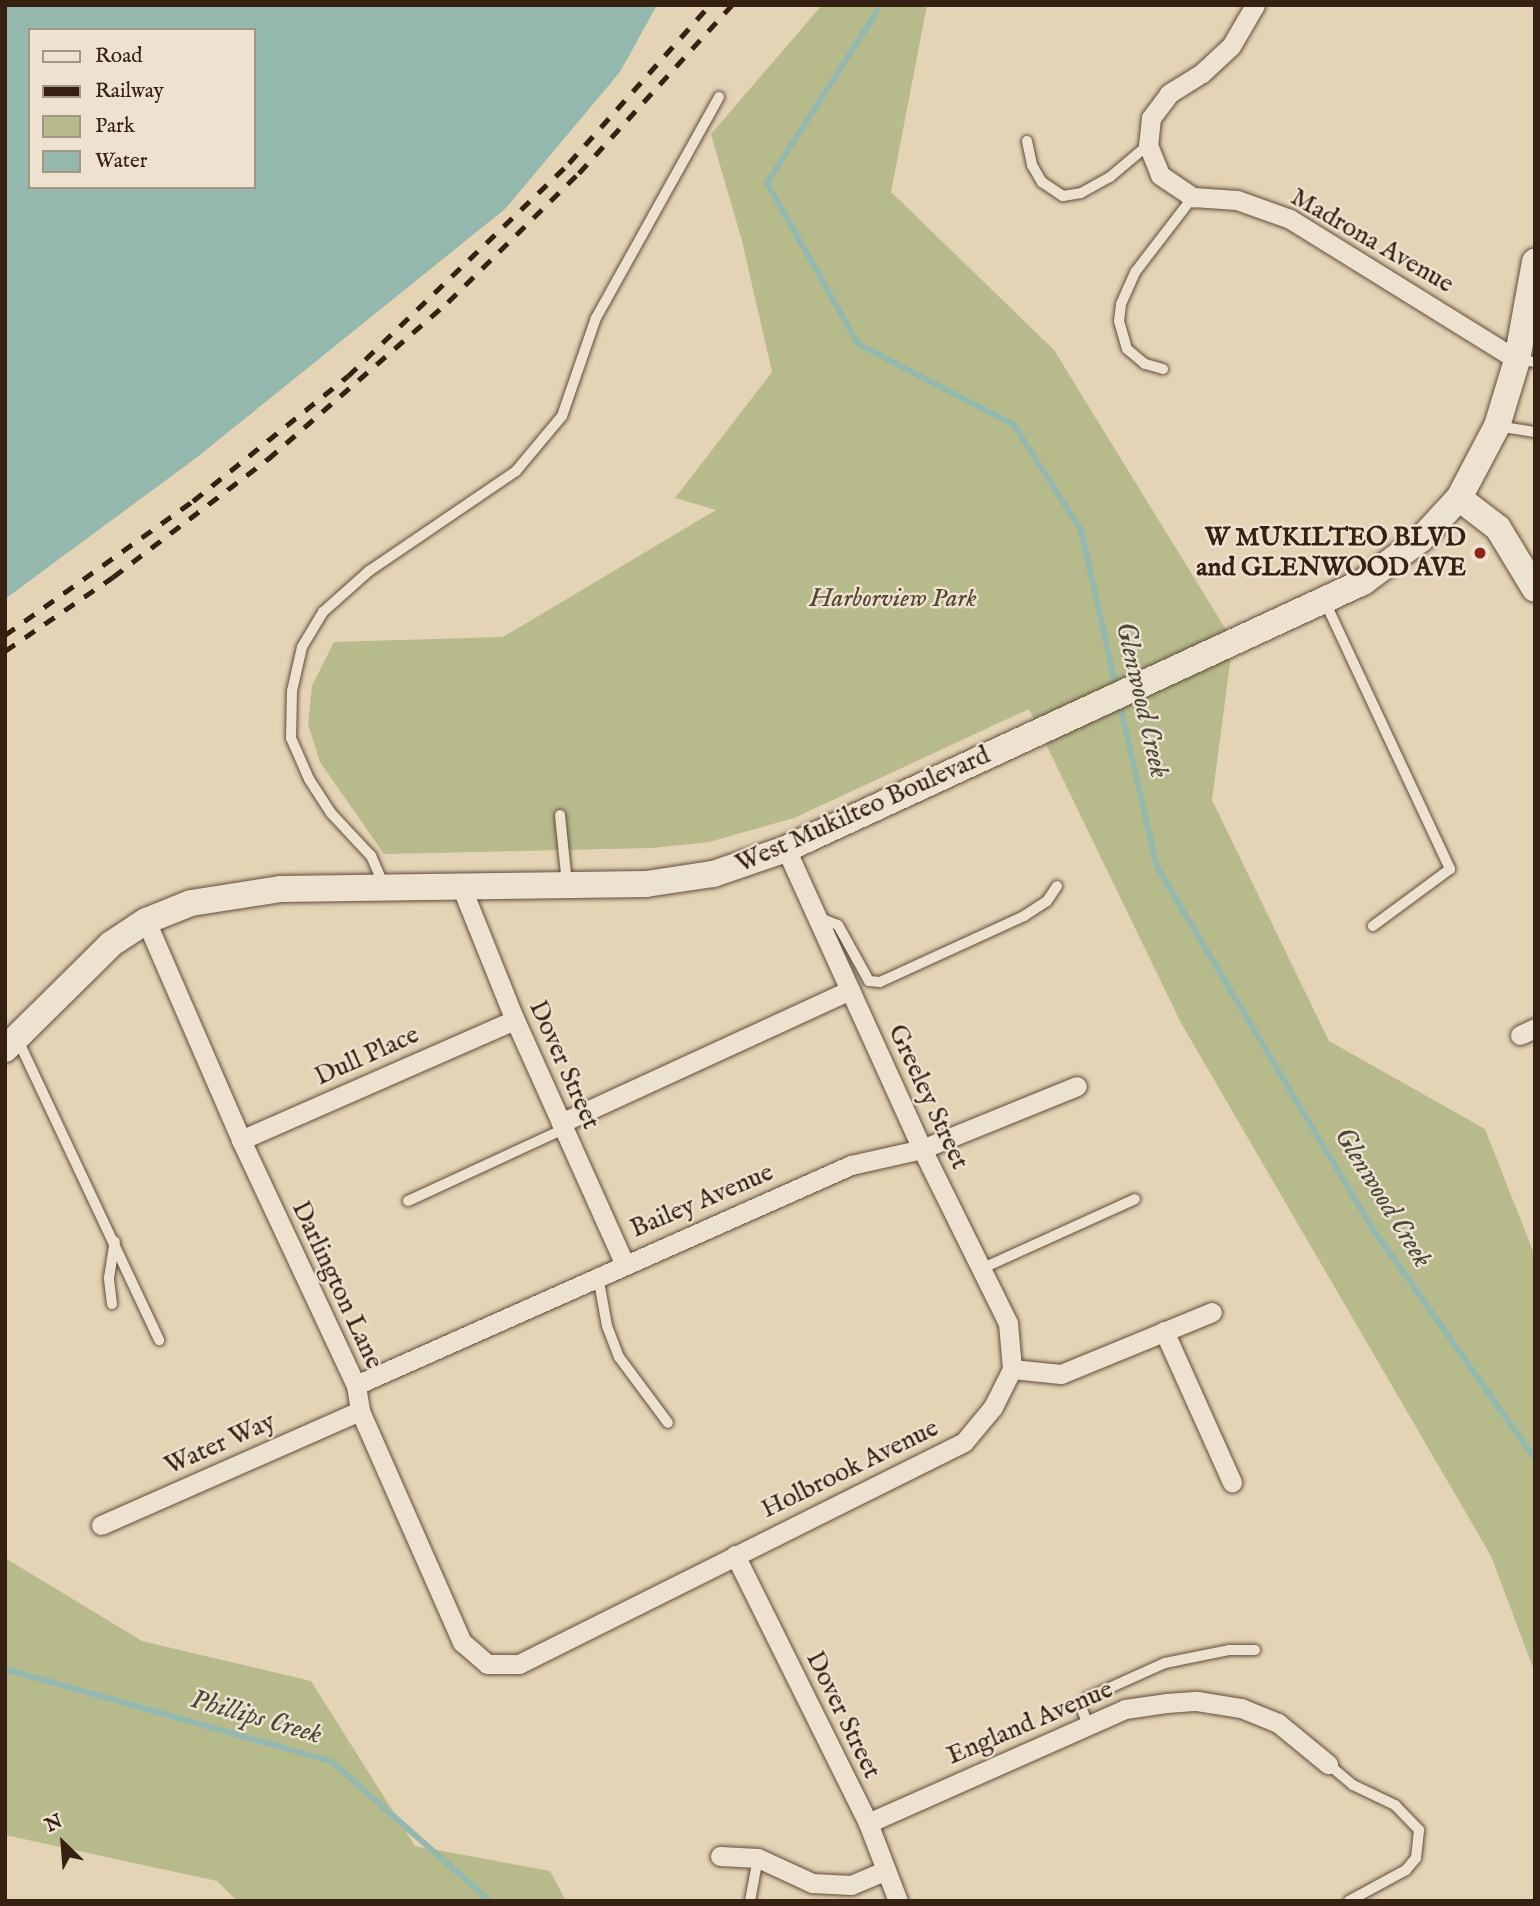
<!DOCTYPE html>
<html>
<head>
<meta charset="utf-8">
<style>
	body { margin:0 }
	#map { position:relative; width:1540px; height:1906px; overflow:hidden; background:#e4d3b5; font-family:"IM FELL English",serif }
	div>[style] { position:absolute }
	.green>* { inset:0; background:#b7bb8c }
	.water>* { inset:0; background:#95b8ae }
	.stream>* { height:6px; margin:-3px; padding:0 3px; transform-origin:3px; border-radius:3px; background:#95b8ae }
	.roads { filter:drop-shadow(0 0 2px #614d3b) drop-shadow(0 0 2px #614d3b) }
	.lane>* { height:10px; margin:-5px; padding:0 5px; transform-origin:5px; border-radius:5px; background:#ede2cf }
	.street>* { height:19px; margin:-9.5px; padding:0 9.5px; transform-origin:9.5px; border-radius:9.5px; background:#ede2cf }
	.secondary>* { height:26px; margin:-13px; padding:0 13px; transform-origin:13px; border-radius:13px; background:#ede2cf }
	.rail>* { height:5px; margin-top:-2.5px; transform-origin:0; background:repeating-linear-gradient(90deg,#352012 0 12px,transparent 0 24px) }
	.dots>* { width:19px; height:19px; translate:-50% -50%; box-sizing:border-box; border:4px solid #ede2cf; border-radius:50% }
	span { translate:-50% -50%; white-space:nowrap; text-align:center; line-height:1.15; -webkit-text-stroke:5px #ede2cf; paint-order:stroke }
	.street-label { font-size:26px; color:#352012 }
	.poi-label { font-size:26px; color:#352012; font-weight:700 }
	.right { translate:-100% -50%; text-align:right }
	.park-label { font-size:26px; color:#564730; font-style:italic }
	.water-label { font-size:28px; color:#4d4639; font-style:italic }
	.frame { position:absolute; inset:0; border:7px solid #352012; pointer-events:none }
	.legend { position:absolute; left:28px; top:28px; width:228px; height:161px; box-sizing:border-box; background:#ede2cf; border:2px solid #a39483; margin:0; padding:9px 12px; list-style:none; font-size:21px; color:#352012 }
	.legend li { display:flex; align-items:center; gap:14px; height:35px }
	.legend b { width:35px; border:2px solid #a39483 }
	.north { position:absolute; left:28px; top:1808px; width:70px; height:70px; -webkit-text-stroke:5px #ede2cf; paint-order:stroke; rotate:335deg; font-size:19px; font-weight:700; line-height:28px; text-align:center; color:#352012 }
	.north::after { content:''; display:block; margin:auto; width:24px; height:32px; background:#352012; clip-path:polygon(50% 0,100% 100%,50% 72%,0 100%) }
</style>
</head>
<body>
<div id="map">
	<div class="green">
		<i style="clip-path:polygon(822px 5px,927px 5px,891px 192px,1054px 350px,1233px 641px,1212px 800px,1329px 1041px,1485px 1129px,1535px 1256px,1535px 1673px,1491px 1556px,1181px 1023px,1029px 709px,794px 818px,709px 842px,653px 848px,384px 854px,320px 762px,308px 724px,312px 686px,334px 642px,503px 637px,716px 510px,675px 498px,772px 372px,742px 241px,711px 134px)"></i>
		<i style="clip-path:polygon(5px 1558px,142px 1641px,311px 1681px,415px 1846px,550px 1871px,566px 1901px,237px 1901px,217px 1881px,5px 1835px)"></i>
	</div>
	<div class="water">
		<i style="clip-path:polygon(evenodd,5px 5px,657px 5px,620px 72px,505px 209px,196px 458px,5px 599px,5px 5px,30px 30px,254px 30px,254px 187px,30px 187px,30px 30px)"></i>
	</div>
	<div class="stream">
		<i style="left:878px;top:10px;width:206px;rotate:122.7deg"></i>
		<i style="left:767px;top:183px;width:185px;rotate:60.5deg"></i>
		<i style="left:858px;top:344px;width:176px;rotate:27.4deg"></i>
		<i style="left:1014px;top:425px;width:125px;rotate:57.5deg"></i>
		<i style="left:1081px;top:530px;width:161px;rotate:77.4deg"></i>
		<i style="left:1119px;top:701px;width:170px;rotate:77.1deg"></i>
		<i style="left:1157px;top:867px;width:425px;rotate:59.2deg"></i>
		<i style="left:1375px;top:1232px;width:278px;rotate:54.8deg"></i>
		<i style="left:5px;top:1669px;width:339px;rotate:15.8deg"></i>
		<i style="left:331px;top:1761px;width:212px;rotate:41.4deg"></i>
	</div>
	<div class="roads">
		<div class="lane">
			<i style="left:1027px;top:141px;width:25px;rotate:78deg"></i>
			<i style="left:1032px;top:165px;width:20px;rotate:60deg"></i>
			<i style="left:1042px;top:182px;width:25px;rotate:34deg"></i>
			<i style="left:1063px;top:196px;width:18px;rotate:-9deg"></i>
			<i style="left:1081px;top:193px;width:33px;rotate:-29deg"></i>
			<i style="left:1110px;top:177px;width:50px;rotate:-40.1deg"></i>
			<i style="left:1517px;top:360px;width:18px;rotate:6deg"></i>
			<i style="left:1163px;top:369px;width:19px;rotate:-164deg"></i>
			<i style="left:1145px;top:364px;width:23px;rotate:-140deg"></i>
			<i style="left:1127px;top:349px;width:29px;rotate:-106deg"></i>
			<i style="left:1119px;top:321px;width:17px;rotate:-83deg"></i>
			<i style="left:1121px;top:304px;width:36px;rotate:-66deg"></i>
			<i style="left:1136px;top:271px;width:93px;rotate:-52.4deg"></i>
			<i style="left:1497px;top:426px;width:38px;rotate:9deg"></i>
			<i style="left:1325px;top:602px;width:295px;rotate:64.9deg"></i>
			<i style="left:1450px;top:869px;width:96px;rotate:143.5deg"></i>
			<i style="left:560px;top:815px;width:69px;rotate:84.2deg"></i>
			<i style="left:384px;top:886px;width:33px;rotate:-113deg"></i>
			<i style="left:371px;top:856px;width:59px;rotate:-132.9deg"></i>
			<i style="left:331px;top:813px;width:40px;rotate:-122.9deg"></i>
			<i style="left:309px;top:779px;width:45px;rotate:-113.7deg"></i>
			<i style="left:291px;top:738px;width:47px;rotate:-88.8deg"></i>
			<i style="left:292px;top:691px;width:45px;rotate:-77.2deg"></i>
			<i style="left:302px;top:647px;width:41px;rotate:-59deg"></i>
			<i style="left:323px;top:612px;width:62px;rotate:-41.7deg"></i>
			<i style="left:369px;top:571px;width:178px;rotate:-34.2deg"></i>
			<i style="left:516px;top:471px;width:72px;rotate:-50.1deg"></i>
			<i style="left:562px;top:416px;width:104px;rotate:-70.9deg"></i>
			<i style="left:596px;top:318px;width:253px;rotate:-60.9deg"></i>
			<i style="left:817px;top:917px;width:22px;rotate:21deg"></i>
			<i style="left:838px;top:925px;width:64px;rotate:61deg"></i>
			<i style="left:869px;top:981px;width:11px;rotate:5deg"></i>
			<i style="left:880px;top:982px;width:158px;rotate:-24.6deg"></i>
			<i style="left:1024px;top:916px;width:27px;rotate:-33deg"></i>
			<i style="left:1047px;top:901px;width:18px;rotate:-56deg"></i>
			<i style="left:17px;top:1038px;width:334px;rotate:64.8deg"></i>
			<i style="left:408px;top:1201px;width:172px;rotate:-24.8deg"></i>
			<i style="left:981px;top:1269px;width:169px;rotate:-24.4deg"></i>
			<i style="left:598px;top:1276px;width:51px;rotate:79.8deg"></i>
			<i style="left:607px;top:1326px;width:33px;rotate:69deg"></i>
			<i style="left:619px;top:1357px;width:82px;rotate:53.4deg"></i>
			<i style="left:112px;top:1304px;width:26px;rotate:-97deg"></i>
			<i style="left:109px;top:1278px;width:37px;rotate:-81deg"></i>
			<i style="left:1088px;top:1725px;width:19px;rotate:-111deg"></i>
			<i style="left:1081px;top:1707px;width:11px;rotate:-56deg"></i>
			<i style="left:1087px;top:1698px;width:85px;rotate:-24.2deg"></i>
			<i style="left:1165px;top:1663px;width:65px;rotate:-11.5deg"></i>
			<i style="left:1229px;top:1650px;width:26px"></i>
			<i style="left:1328px;top:1764px;width:33px;rotate:40deg"></i>
			<i style="left:1353px;top:1785px;width:47px;rotate:25.5deg"></i>
			<i style="left:1395px;top:1805px;width:35px;rotate:46deg"></i>
			<i style="left:1419px;top:1830px;width:28px;rotate:96deg"></i>
			<i style="left:1416px;top:1858px;width:16px;rotate:130deg"></i>
			<i style="left:1406px;top:1870px;width:65px;rotate:151.5deg"></i>
			<i style="left:750px;top:1901px;width:44px;rotate:-79.5deg"></i>
		</div>
		<div class="street">
			<i style="left:1255px;top:5px;width:48px;rotate:120.3deg"></i>
			<i style="left:1231px;top:46px;width:40px;rotate:137deg"></i>
			<i style="left:1202px;top:73px;width:39px;rotate:148deg"></i>
			<i style="left:1169px;top:94px;width:30px;rotate:127deg"></i>
			<i style="left:1151px;top:118px;width:27px;rotate:96deg"></i>
			<i style="left:1148px;top:145px;width:32px;rotate:68deg"></i>
			<i style="left:1160px;top:175px;width:40px;rotate:34deg"></i>
			<i style="left:1193px;top:197px;width:44px;rotate:3.9deg"></i>
			<i style="left:1237px;top:200px;width:56px;rotate:19.7deg"></i>
			<i style="left:1290px;top:219px;width:267px;rotate:31.8deg"></i>
			<i style="left:786px;top:849px;width:329px;rotate:65.6deg"></i>
			<i style="left:922px;top:1149px;width:194px;rotate:63.7deg"></i>
			<i style="left:1008px;top:1323px;width:46px;rotate:85deg"></i>
			<i style="left:461px;top:886px;width:144px;rotate:68.1deg"></i>
			<i style="left:515px;top:1020px;width:266px;rotate:65.8deg"></i>
			<i style="left:146px;top:921px;width:239px;rotate:66.5deg"></i>
			<i style="left:241px;top:1140px;width:271px;rotate:64.9deg"></i>
			<i style="left:356px;top:1385px;width:26px;rotate:81deg"></i>
			<i style="left:360px;top:1411px;width:253px;rotate:66.2deg"></i>
			<i style="left:462px;top:1642px;width:33px;rotate:41deg"></i>
			<i style="left:487px;top:1664px;width:32px"></i>
			<i style="left:519px;top:1664px;width:497px;rotate:-26.5deg"></i>
			<i style="left:964px;top:1442px;width:45px;rotate:-50.4deg"></i>
			<i style="left:993px;top:1407px;width:42px;rotate:-63.4deg"></i>
			<i style="left:1012px;top:1369px;width:49px;rotate:5.8deg"></i>
			<i style="left:1061px;top:1374px;width:163px;rotate:-22.3deg"></i>
			<i style="left:1520px;top:1035px;width:17px;rotate:-25deg"></i>
			<i style="left:561px;top:1123px;width:318px;rotate:-24.7deg"></i>
			<i style="left:241px;top:1140px;width:299px;rotate:-23.7deg"></i>
			<i style="left:1164px;top:1331px;width:166px;rotate:65.8deg"></i>
			<i style="left:356px;top:1385px;width:542px;rotate:-23.96deg"></i>
			<i style="left:851px;top:1165px;width:73px;rotate:-12.7deg"></i>
			<i style="left:922px;top:1149px;width:167px;rotate:-22.1deg"></i>
			<i style="left:101px;top:1525px;width:283px;rotate:-23.8deg"></i>
			<i style="left:735px;top:1555px;width:299px;rotate:63.6deg"></i>
			<i style="left:868px;top:1823px;width:84px;rotate:69deg"></i>
			<i style="left:868px;top:1823px;width:281px;rotate:-23.9deg"></i>
			<i style="left:1125px;top:1709px;width:41px;rotate:-8.3deg"></i>
			<i style="left:1166px;top:1703px;width:31px;rotate:-4deg"></i>
			<i style="left:1197px;top:1701px;width:45px;rotate:9deg"></i>
			<i style="left:1241px;top:1708px;width:40px;rotate:22deg"></i>
			<i style="left:1278px;top:1723px;width:65px;rotate:39.4deg"></i>
			<i style="left:720px;top:1856px;width:38px;rotate:3deg"></i>
			<i style="left:758px;top:1858px;width:60px;rotate:24.8deg"></i>
			<i style="left:812px;top:1883px;width:39px;rotate:3deg"></i>
			<i style="left:851px;top:1885px;width:38px;rotate:-23deg"></i>
		</div>
		<div class="secondary">
			<i style="left:1459px;top:498px;width:49px;rotate:37.6deg"></i>
			<i style="left:1498px;top:528px;width:71px;rotate:58.8deg"></i>
			<i style="left:5px;top:1049px;width:149px;rotate:-44.7deg"></i>
			<i style="left:111px;top:944px;width:42px;rotate:-33.3deg"></i>
			<i style="left:146px;top:921px;width:48px;rotate:-21.8deg"></i>
			<i style="left:191px;top:903px;width:90px;rotate:-8.9deg"></i>
			<i style="left:280px;top:889px;width:366px;rotate:-0.8deg"></i>
			<i style="left:646px;top:884px;width:68px;rotate:-8.5deg"></i>
			<i style="left:713px;top:874px;width:77px;rotate:-18.9deg"></i>
			<i style="left:786px;top:849px;width:636px;rotate:-24.83deg"></i>
			<i style="left:1363px;top:582px;width:72px;rotate:-36.6deg"></i>
			<i style="left:1421px;top:539px;width:56px;rotate:-47.2deg"></i>
			<i style="left:1459px;top:498px;width:81px;rotate:-62.2deg"></i>
			<i style="left:1497px;top:426px;width:69px;rotate:-73.1deg"></i>
			<i style="left:1517px;top:360px;width:100px;rotate:-79.6deg"></i>
		</div>
	</div>
	<div class="rail">
		<i style="left:5px;top:635px;width:231px;rotate:-35.5deg"></i>
		<i style="left:193px;top:501px;width:199px;rotate:-38.9deg"></i>
		<i style="left:348px;top:376px;width:307px;rotate:-43.9deg"></i>
		<i style="left:569px;top:163px;width:212px;rotate:-48.3deg"></i>
		<i style="left:5px;top:651px;width:131px;rotate:-34.4deg"></i>
		<i style="left:113px;top:577px;width:195px;rotate:-37.3deg"></i>
		<i style="left:268px;top:459px;width:239px;rotate:-41.1deg"></i>
		<i style="left:448px;top:302px;width:184px;rotate:-44.6deg"></i>
		<i style="left:579px;top:173px;width:227px;rotate:-47.7deg"></i>
	</div>
	<div class="dots">
		<i style="left:1480px;top:553px;background:#8f2418"></i>
	</div>
	<div class="street-label">
		<span style="left:1372px;top:241px;rotate:30deg">Madrona Avenue</span>
		<span style="left:863px;top:810px;rotate:-24deg">West Mukilteo Boulevard</span>
		<span style="left:367px;top:1056px;rotate:-24deg">Dull Place</span>
		<span style="left:564px;top:1065px;rotate:66deg">Dover Street</span>
		<span style="left:928px;top:1097px;rotate:65deg">Greeley Street</span>
		<span style="left:702px;top:1201px;rotate:-23deg">Bailey Avenue</span>
		<span style="left:337px;top:1285px;rotate:65deg">Darlington Lane</span>
		<span style="left:220px;top:1444px;rotate:-24deg">Water Way</span>
		<span style="left:850px;top:1469px;rotate:-26deg">Holbrook Avenue</span>
		<span style="left:843px;top:1715px;rotate:64deg">Dover Street</span>
		<span style="left:1030px;top:1723px;rotate:-23deg">England Avenue</span>
	</div>
	<div class="poi-label">
		<span class="right" style="left:1466px;top:553px">W MUKILTEO BLVD<br>and GLENWOOD AVE</span>
	</div>
	<div class="park-label">
		<span style="left:893px;top:599px">Harborview Park</span>
	</div>
	<div class="water-label">
		<span style="left:1141px;top:700px;rotate:77deg">Glenwood Creek</span>
		<span style="left:1382px;top:1198px;rotate:58deg">Glenwood Creek</span>
		<span style="left:256px;top:1718px;rotate:16deg">Phillips Creek</span>
	</div>
	<div class="frame"></div>
	<ul class="legend">
	<li><b style="height:9px;background:#ede2cf"></b>Road</li>
	<li><b style="height:9px;background:#352012"></b>Railway</li>
	<li><b style="height:19px;background:#b7bb8c"></b>Park</li>
	<li><b style="height:19px;background:#95b8ae"></b>Water</li>
	</ul>
	<div class="north">N</div>
</div>
</body>
</html>
